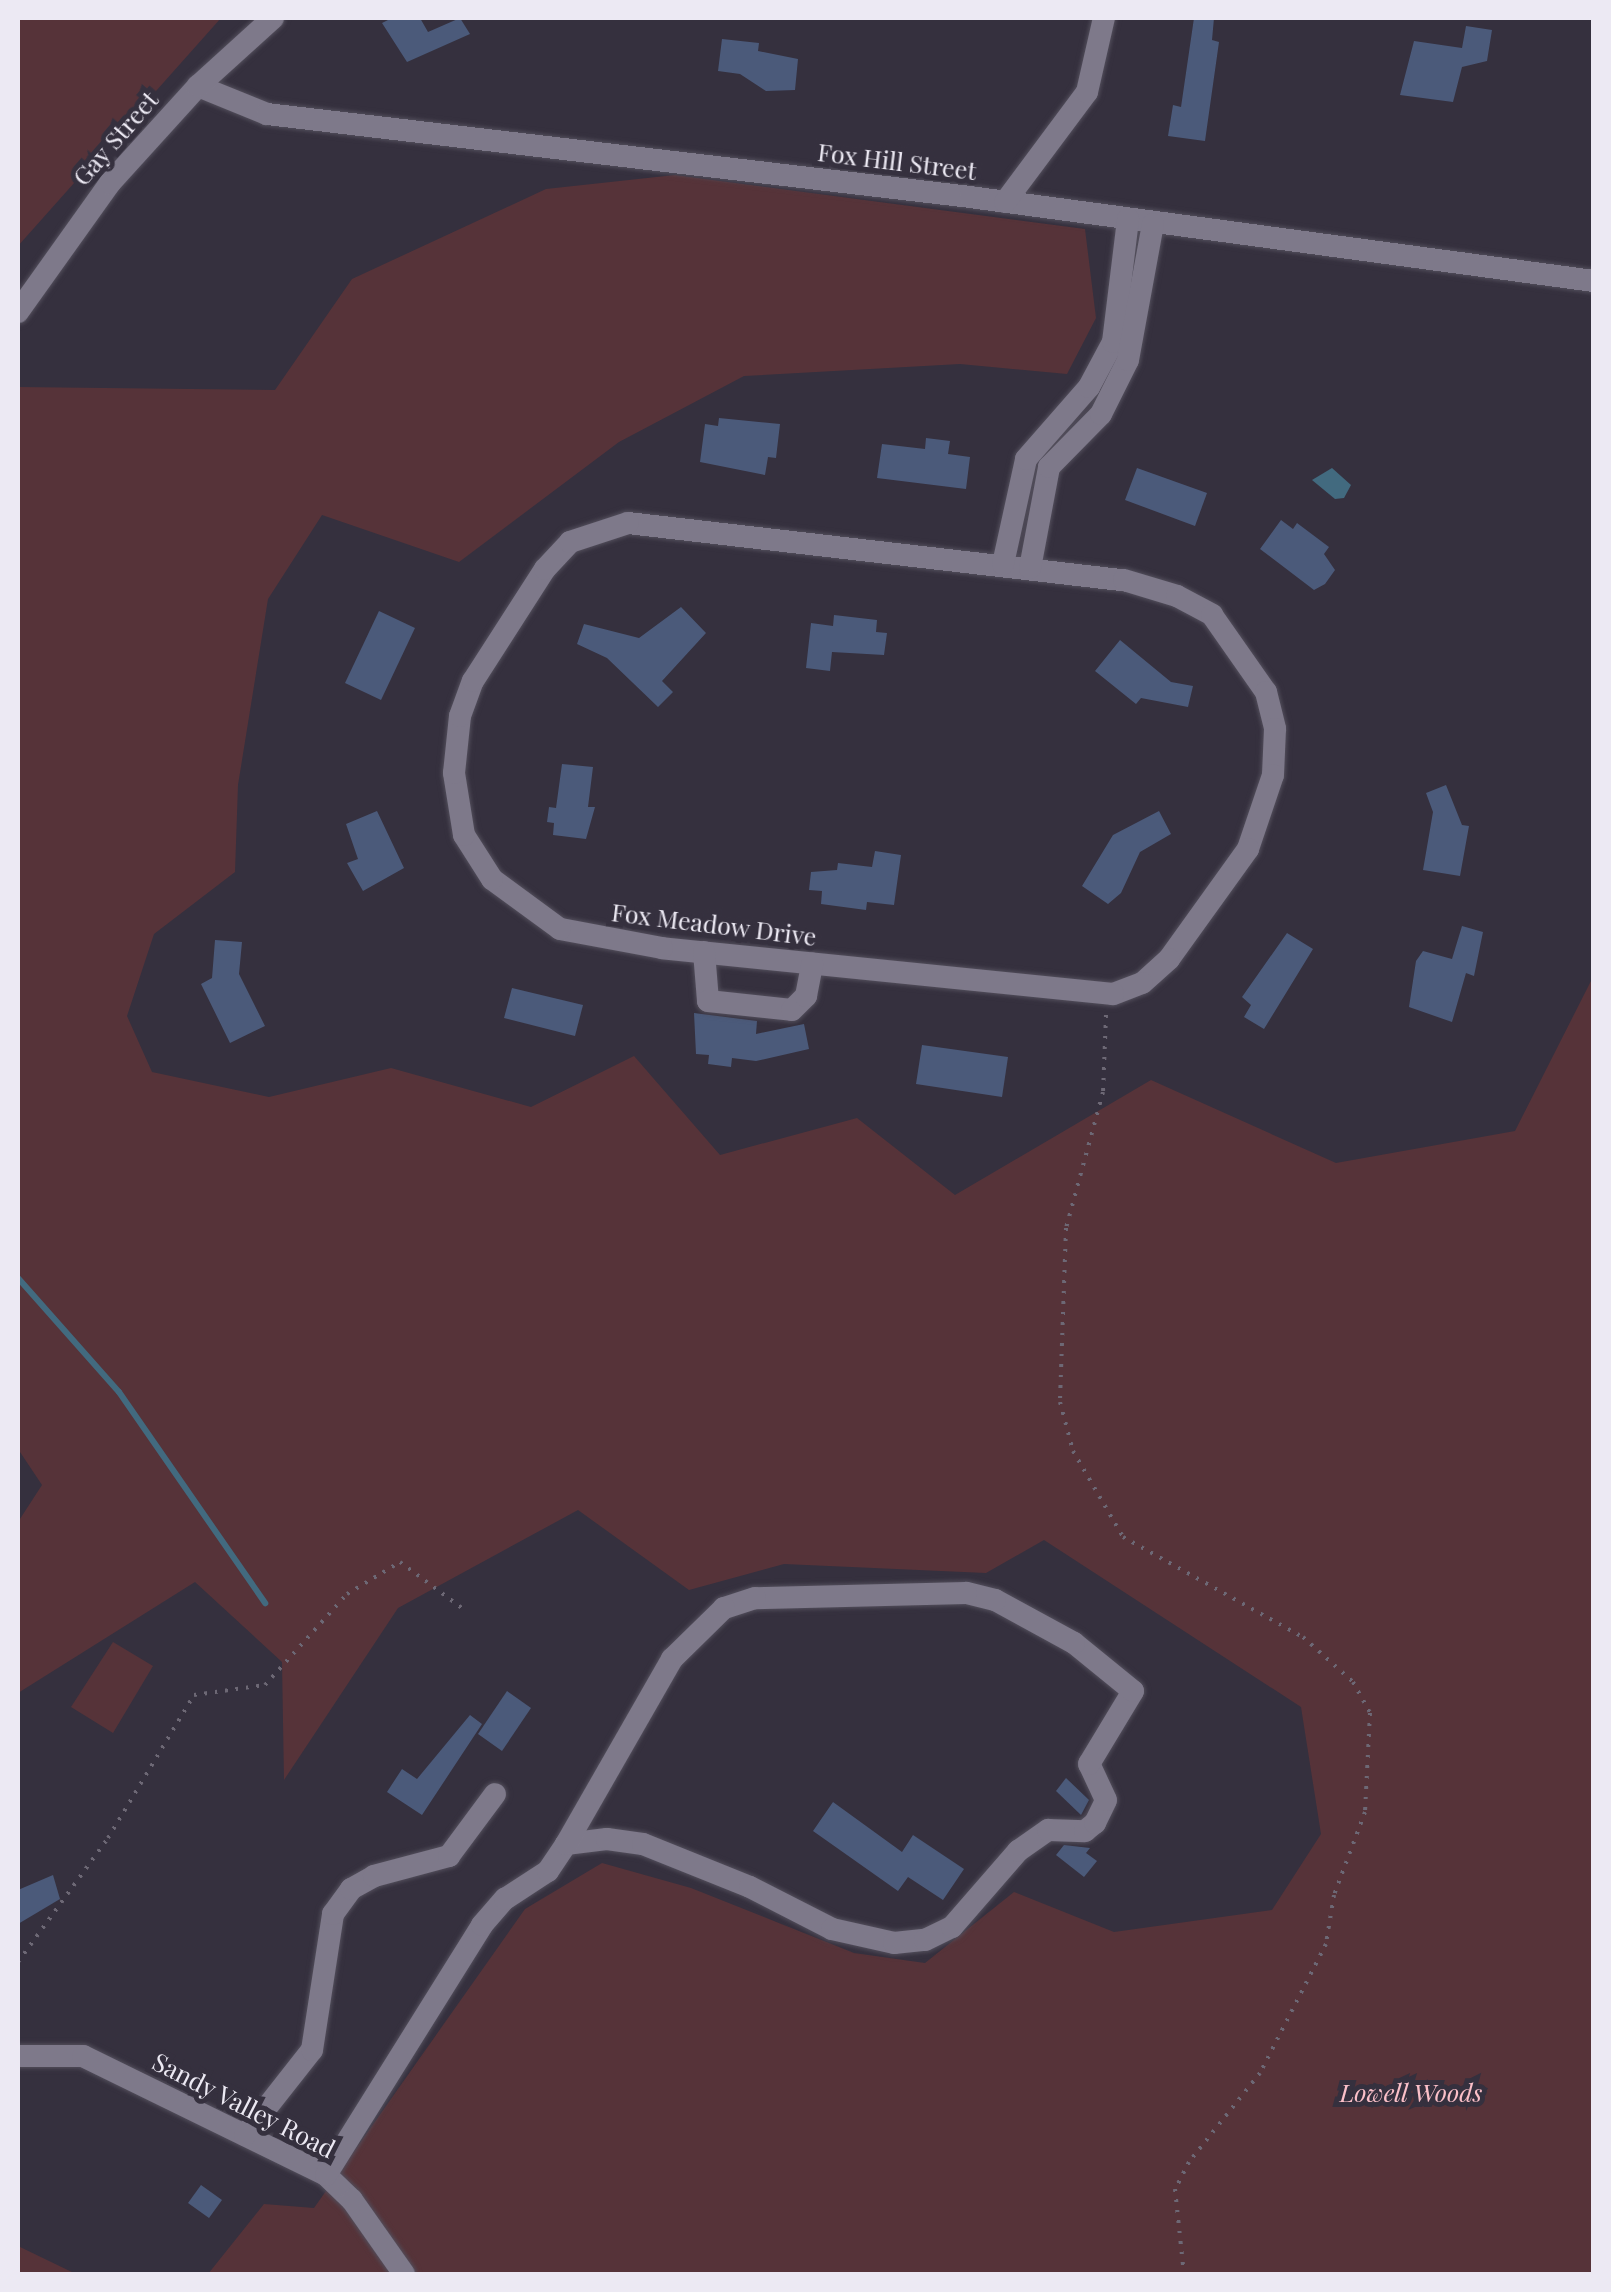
<!DOCTYPE html>
<html>
<head>
<meta charset="utf-8">
<style>
	body { margin:0 }
	#map { position:relative; width:1611px; height:2292px; overflow:hidden; background:#35303e; font-family:"Playfair Display",serif }
	div>[style] { position:absolute }
	.green>* { inset:0; background:#563339 }
	.water>* { inset:0; background:#426a7f }
	.stream>* { height:6px; margin:-3px; padding:0 3px; transform-origin:3px; border-radius:3px; background:#426a7f }
	.building>* { inset:0; background:#4b5a7a }
	.path>* { height:4px; margin-top:-2px; transform-origin:0; background:repeating-linear-gradient(90deg,#6d6875 0 2.5px,transparent 0 10.5px) }
	.roads { filter:drop-shadow(0 0 2px #524e5b) drop-shadow(0 0 2px #524e5b) }
	.minor>* { height:22px; margin:-11px; padding:0 11px; transform-origin:11px; border-radius:11px; background:#7e798a }
	span { translate:-50% -50%; white-space:nowrap; text-align:center; line-height:1.15; -webkit-text-stroke:10px #35303e; paint-order:stroke }
	.street-label { font-size:25px; color:#ece9f3 }
	.park-label { font-size:25px; color:#fbc0c9; font-style:italic }
	.frame { position:absolute; inset:0; border:20px solid #ece9f3; pointer-events:none }
</style>
</head>
<body>
<div id="map">
	<div class="green">
		<i style="clip-path:polygon(18px 18px,221px 18px,18px 246px)"></i>
		<i style="clip-path:polygon(675px 175px,1085px 229px,1096px 318px,1067px 374px,960px 364px,744px 376px,619px 442px,459px 562px,322px 515px,268px 599px,238px 785px,235px 872px,154px 934px,127px 1016px,152px 1072px,269px 1097px,391px 1068px,531px 1107px,634px 1056px,720px 1155px,857px 1118px,955px 1195px,1151px 1080px,1336px 1163px,1515px 1131px,1593px 977px,1593px 2274px,208px 2274px,264px 2204px,314px 2208px,525px 1909px,602px 1863px,691px 1888px,854px 1953px,925px 1963px,1014px 1892px,1114px 1932px,1272px 1910px,1321px 1834px,1301px 1707px,1044px 1540px,986px 1573px,784px 1564px,689px 1590px,578px 1510px,398px 1608px,284px 1780px,282px 1662px,195px 1582px,18px 1693px,18px 1522px,42px 1485px,18px 1449px,18px 387px,275px 390px,352px 279px,546px 189px)"></i>
		<i style="clip-path:polygon(113px 1642px,153px 1666px,113px 1733px,71px 1707px)"></i>
		<i style="clip-path:polygon(18px 2246px,76px 2274px,18px 2274px)"></i>
	</div>
	<div class="water">
		<i style="clip-path:polygon(1332px 468px,1351px 485px,1344px 498px,1335px 499px,1312px 480px)"></i>
	</div>
	<div class="stream">
		<i style="left:18px;top:1278px;width:152px;rotate:48.5deg"></i>
		<i style="left:119px;top:1392px;width:257px;rotate:55.3deg"></i>
	</div>
	<div class="building">
		<i style="clip-path:polygon(392px 18px,420px 18px,428px 32px,460px 18px,470px 34px,407px 62px,382px 23px)"></i>
		<i style="clip-path:polygon(1194px 18px,1214px 18px,1212px 40px,1219px 42px,1205px 141px,1168px 136px,1173px 105px,1181px 107px)"></i>
		<i style="clip-path:polygon(1466px 26px,1492px 30px,1487px 61px,1462px 67px,1453px 102px,1400px 95px,1414px 41px,1462px 48px)"></i>
		<i style="clip-path:polygon(722px 39px,759px 43px,758px 51px,798px 59px,795px 90px,766px 91px,740px 74px,718px 71px)"></i>
		<i style="clip-path:polygon(719px 418px,780px 424px,776px 458px,768px 457px,765px 475px,700px 462px,705px 424px,718px 426px)"></i>
		<i style="clip-path:polygon(926px 438px,950px 441px,948px 454px,970px 457px,966px 489px,877px 478px,882px 444px,925px 449px)"></i>
		<i style="clip-path:polygon(1137px 468px,1207px 493px,1195px 526px,1125px 500px)"></i>
		<i style="clip-path:polygon(1281px 520px,1293px 529px,1297px 523px,1329px 547px,1324px 554px,1335px 570px,1325px 584px,1314px 590px,1260px 549px)"></i>
		<i style="clip-path:polygon(681px 607px,706px 633px,662px 681px,673px 692px,658px 707px,607px 658px,577px 644px,584px 624px,639px 638px)"></i>
		<i style="clip-path:polygon(379px 611px,415px 628px,381px 700px,345px 683px)"></i>
		<i style="clip-path:polygon(834px 615px,877px 620px,876px 632px,887px 633px,884px 655px,832px 652px,830px 671px,806px 668px,811px 623px,833px 626px)"></i>
		<i style="clip-path:polygon(1120px 640px,1171px 682px,1193px 686px,1188px 707px,1141px 698px,1136px 704px,1095px 671px)"></i>
		<i style="clip-path:polygon(562px 764px,593px 767px,588px 807px,595px 807px,586px 839px,553px 835px,554px 823px,547px 822px,549px 807px,556px 808px)"></i>
		<i style="clip-path:polygon(1446px 785px,1462px 825px,1469px 826px,1460px 876px,1423px 870px,1433px 812px,1426px 793px)"></i>
		<i style="clip-path:polygon(377px 811px,404px 868px,363px 891px,347px 863px,358px 859px,346px 824px)"></i>
		<i style="clip-path:polygon(1159px 811px,1171px 834px,1140px 852px,1121px 893px,1108px 904px,1082px 886px,1113px 835px)"></i>
		<i style="clip-path:polygon(875px 851px,901px 855px,894px 905px,867px 902px,866px 910px,821px 904px,822px 891px,809px 890px,811px 872px,837px 870px,838px 863px,872px 867px)"></i>
		<i style="clip-path:polygon(1462px 926px,1483px 932px,1474px 976px,1466px 973px,1452px 1022px,1409px 1007px,1416px 961px,1423px 951px,1452px 959px)"></i>
		<i style="clip-path:polygon(1287px 933px,1313px 949px,1264px 1029px,1244px 1017px,1251px 1005px,1242px 997px)"></i>
		<i style="clip-path:polygon(215px 940px,242px 942px,239px 974px,265px 1026px,230px 1043px,201px 984px,212px 978px)"></i>
		<i style="clip-path:polygon(512px 988px,583px 1005px,575px 1036px,504px 1018px)"></i>
		<i style="clip-path:polygon(694px 1013px,757px 1021px,756px 1034px,804px 1024px,809px 1049px,756px 1061px,732px 1058px,731px 1067px,708px 1064px,709px 1055px,696px 1054px)"></i>
		<i style="clip-path:polygon(922px 1045px,1008px 1057px,1002px 1097px,916px 1084px)"></i>
		<i style="clip-path:polygon(507px 1691px,531px 1708px,502px 1751px,478px 1734px)"></i>
		<i style="clip-path:polygon(470px 1715px,482px 1724px,422px 1815px,387px 1792px,402px 1769px,417px 1779px)"></i>
		<i style="clip-path:polygon(1066px 1778px,1089px 1800px,1081px 1815px,1056px 1791px)"></i>
		<i style="clip-path:polygon(833px 1802px,902px 1852px,913px 1835px,964px 1869px,943px 1900px,908px 1877px,898px 1891px,813px 1831px)"></i>
		<i style="clip-path:polygon(1064px 1845px,1090px 1848px,1086px 1853px,1097px 1861px,1084px 1877px,1056px 1855px)"></i>
		<i style="clip-path:polygon(53px 1875px,60px 1899px,18px 1924px,18px 1890px)"></i>
		<i style="clip-path:polygon(201px 2185px,222px 2200px,209px 2218px,188px 2203px)"></i>
	</div>
	<div class="path">
		<i style="left:1106px;top:1015px;width:77px;rotate:92.2deg"></i>
		<i style="left:1103px;top:1092px;width:141px;rotate:105.2deg"></i>
		<i style="left:1066px;top:1228px;width:174px;rotate:92deg"></i>
		<i style="left:1060px;top:1402px;width:51px;rotate:75.1deg"></i>
		<i style="left:1073px;top:1451px;width:99px;rotate:59.8deg"></i>
		<i style="left:1123px;top:1537px;width:206px;rotate:29.1deg"></i>
		<i style="left:1303px;top:1637px;width:67px;rotate:42deg"></i>
		<i style="left:1353px;top:1682px;width:35px;rotate:61deg"></i>
		<i style="left:1370px;top:1713px;width:99px;rotate:92.9deg"></i>
		<i style="left:1365px;top:1812px;width:89px;rotate:110.5deg"></i>
		<i style="left:1334px;top:1895px;width:50px;rotate:99.3deg"></i>
		<i style="left:1326px;top:1944px;width:145px;rotate:117.1deg"></i>
		<i style="left:1260px;top:2073px;width:114px;rotate:128.6deg"></i>
		<i style="left:1189px;top:2162px;width:30px;rotate:117deg"></i>
		<i style="left:1175px;top:2189px;width:85px;rotate:84deg"></i>
		<i style="left:18px;top:1962px;width:153px;rotate:-54deg"></i>
		<i style="left:108px;top:1838px;width:167px;rotate:-59deg"></i>
		<i style="left:194px;top:1695px;width:72px;rotate:-8deg"></i>
		<i style="left:265px;top:1685px;width:122px;rotate:-48deg"></i>
		<i style="left:347px;top:1594px;width:62px;rotate:-31.1deg"></i>
		<i style="left:400px;top:1562px;width:79px;rotate:36.7deg"></i>
	</div>
	<div class="roads">
		<div class="minor">
			<i style="left:198px;top:86px;width:74px;rotate:22.1deg"></i>
			<i style="left:267px;top:114px;width:708px;rotate:6.73deg"></i>
			<i style="left:970px;top:197px;width:630px;rotate:7.67deg"></i>
			<i style="left:1005px;top:202px;width:137px;rotate:-53.3deg"></i>
			<i style="left:1087px;top:92px;width:76px;rotate:-77.1deg"></i>
			<i style="left:18px;top:312px;width:158px;rotate:-54.5deg"></i>
			<i style="left:110px;top:183px;width:131px;rotate:-47.8deg"></i>
			<i style="left:198px;top:86px;width:101px;rotate:-42.2deg"></i>
			<i style="left:628px;top:523px;width:499px;rotate:6.6deg"></i>
			<i style="left:1124px;top:580px;width:55px;rotate:16.8deg"></i>
			<i style="left:1177px;top:596px;width:40px;rotate:28deg"></i>
			<i style="left:1212px;top:615px;width:94px;rotate:55deg"></i>
			<i style="left:1266px;top:692px;width:38px;rotate:76deg"></i>
			<i style="left:1275px;top:729px;width:46px;rotate:92.5deg"></i>
			<i style="left:1273px;top:775px;width:78px;rotate:108.7deg"></i>
			<i style="left:1248px;top:849px;width:135px;rotate:125.7deg"></i>
			<i style="left:1169px;top:959px;width:36px;rotate:138deg"></i>
			<i style="left:1142px;top:983px;width:31px;rotate:159deg"></i>
			<i style="left:1113px;top:994px;width:453px;rotate:-174.2deg"></i>
			<i style="left:662px;top:948px;width:104px;rotate:-169.4deg"></i>
			<i style="left:560px;top:929px;width:84px;rotate:-143.7deg"></i>
			<i style="left:492px;top:879px;width:52px;rotate:-122.5deg"></i>
			<i style="left:464px;top:835px;width:63px;rotate:-99.2deg"></i>
			<i style="left:454px;top:773px;width:57px;rotate:-84deg"></i>
			<i style="left:460px;top:716px;width:37px;rotate:-70deg"></i>
			<i style="left:473px;top:681px;width:133px;rotate:-57.3deg"></i>
			<i style="left:545px;top:569px;width:37px;rotate:-47deg"></i>
			<i style="left:570px;top:542px;width:61px;rotate:-18.1deg"></i>
			<i style="left:1003px;top:564px;width:107px;rotate:-77.6deg"></i>
			<i style="left:1026px;top:459px;width:96px;rotate:-48.8deg"></i>
			<i style="left:1089px;top:387px;width:51px;rotate:-61.9deg"></i>
			<i style="left:1113px;top:342px;width:124px;rotate:-83deg"></i>
			<i style="left:1030px;top:568px;width:103px;rotate:-79.3deg"></i>
			<i style="left:1049px;top:467px;width:74px;rotate:-45.5deg"></i>
			<i style="left:1101px;top:414px;width:60px;rotate:-63.4deg"></i>
			<i style="left:1128px;top:360px;width:138px;rotate:-79.6deg"></i>
			<i style="left:704px;top:952px;width:49px;rotate:85.3deg"></i>
			<i style="left:708px;top:1001px;width:84px;rotate:6.1deg"></i>
			<i style="left:792px;top:1010px;width:20px;rotate:-45deg"></i>
			<i style="left:806px;top:996px;width:33px;rotate:-79deg"></i>
			<i style="left:18px;top:2056px;width:65px"></i>
			<i style="left:83px;top:2056px;width:271px;rotate:26.1deg"></i>
			<i style="left:326px;top:2175px;width:36px;rotate:44deg"></i>
			<i style="left:352px;top:2200px;width:90px;rotate:54.9deg"></i>
			<i style="left:245px;top:2135px;width:108px;rotate:-51.8deg"></i>
			<i style="left:312px;top:2050px;width:138px;rotate:-81.2deg"></i>
			<i style="left:333px;top:1914px;width:31px;rotate:-54deg"></i>
			<i style="left:351px;top:1889px;width:26px;rotate:-29deg"></i>
			<i style="left:374px;top:1876px;width:78px;rotate:-14.9deg"></i>
			<i style="left:449px;top:1856px;width:77px;rotate:-53.4deg"></i>
			<i style="left:326px;top:2175px;width:295px;rotate:-58deg"></i>
			<i style="left:482px;top:1925px;width:35px;rotate:-49deg"></i>
			<i style="left:505px;top:1899px;width:51px;rotate:-33.1deg"></i>
			<i style="left:548px;top:1871px;width:32px;rotate:-56deg"></i>
			<i style="left:566px;top:1844px;width:41px;rotate:-7deg"></i>
			<i style="left:607px;top:1839px;width:36px;rotate:8deg"></i>
			<i style="left:643px;top:1844px;width:115px;rotate:21.9deg"></i>
			<i style="left:750px;top:1887px;width:92px;rotate:27.1deg"></i>
			<i style="left:832px;top:1929px;width:64px;rotate:12.7deg"></i>
			<i style="left:894px;top:1943px;width:31px;rotate:-6deg"></i>
			<i style="left:925px;top:1940px;width:30px;rotate:-26deg"></i>
			<i style="left:952px;top:1927px;width:101px;rotate:-49deg"></i>
			<i style="left:1018px;top:1851px;width:37px;rotate:-35deg"></i>
			<i style="left:1048px;top:1830px;width:37px;rotate:2deg"></i>
			<i style="left:1085px;top:1831px;width:13px;rotate:-39deg"></i>
			<i style="left:1095px;top:1823px;width:25px;rotate:-64deg"></i>
			<i style="left:1106px;top:1800px;width:40px;rotate:-115deg"></i>
			<i style="left:1089px;top:1764px;width:85px;rotate:-58.9deg"></i>
			<i style="left:1133px;top:1691px;width:76px;rotate:-140.9deg"></i>
			<i style="left:1074px;top:1643px;width:90px;rotate:-151.4deg"></i>
			<i style="left:995px;top:1600px;width:30px;rotate:-166deg"></i>
			<i style="left:966px;top:1593px;width:211px;rotate:178.6deg"></i>
			<i style="left:755px;top:1598px;width:33px;rotate:162deg"></i>
			<i style="left:724px;top:1608px;width:73px;rotate:135.6deg"></i>
			<i style="left:672px;top:1659px;width:213px;rotate:119.8deg"></i>
		</div>
	</div>
	<div class="street-label">
		<span style="left:115px;top:138px;rotate:-49deg">Gay Street</span>
		<span style="left:897px;top:161px;rotate:7deg">Fox Hill Street</span>
		<span style="left:714px;top:924px;rotate:7deg">Fox Meadow Drive</span>
		<span style="left:244px;top:2105px;rotate:27deg">Sandy Valley Road</span>
	</div>
	<div class="park-label">
		<span style="left:1411px;top:2092px">Lowell Woods</span>
	</div>
	<div class="frame"></div>
</div>
</body>
</html>
